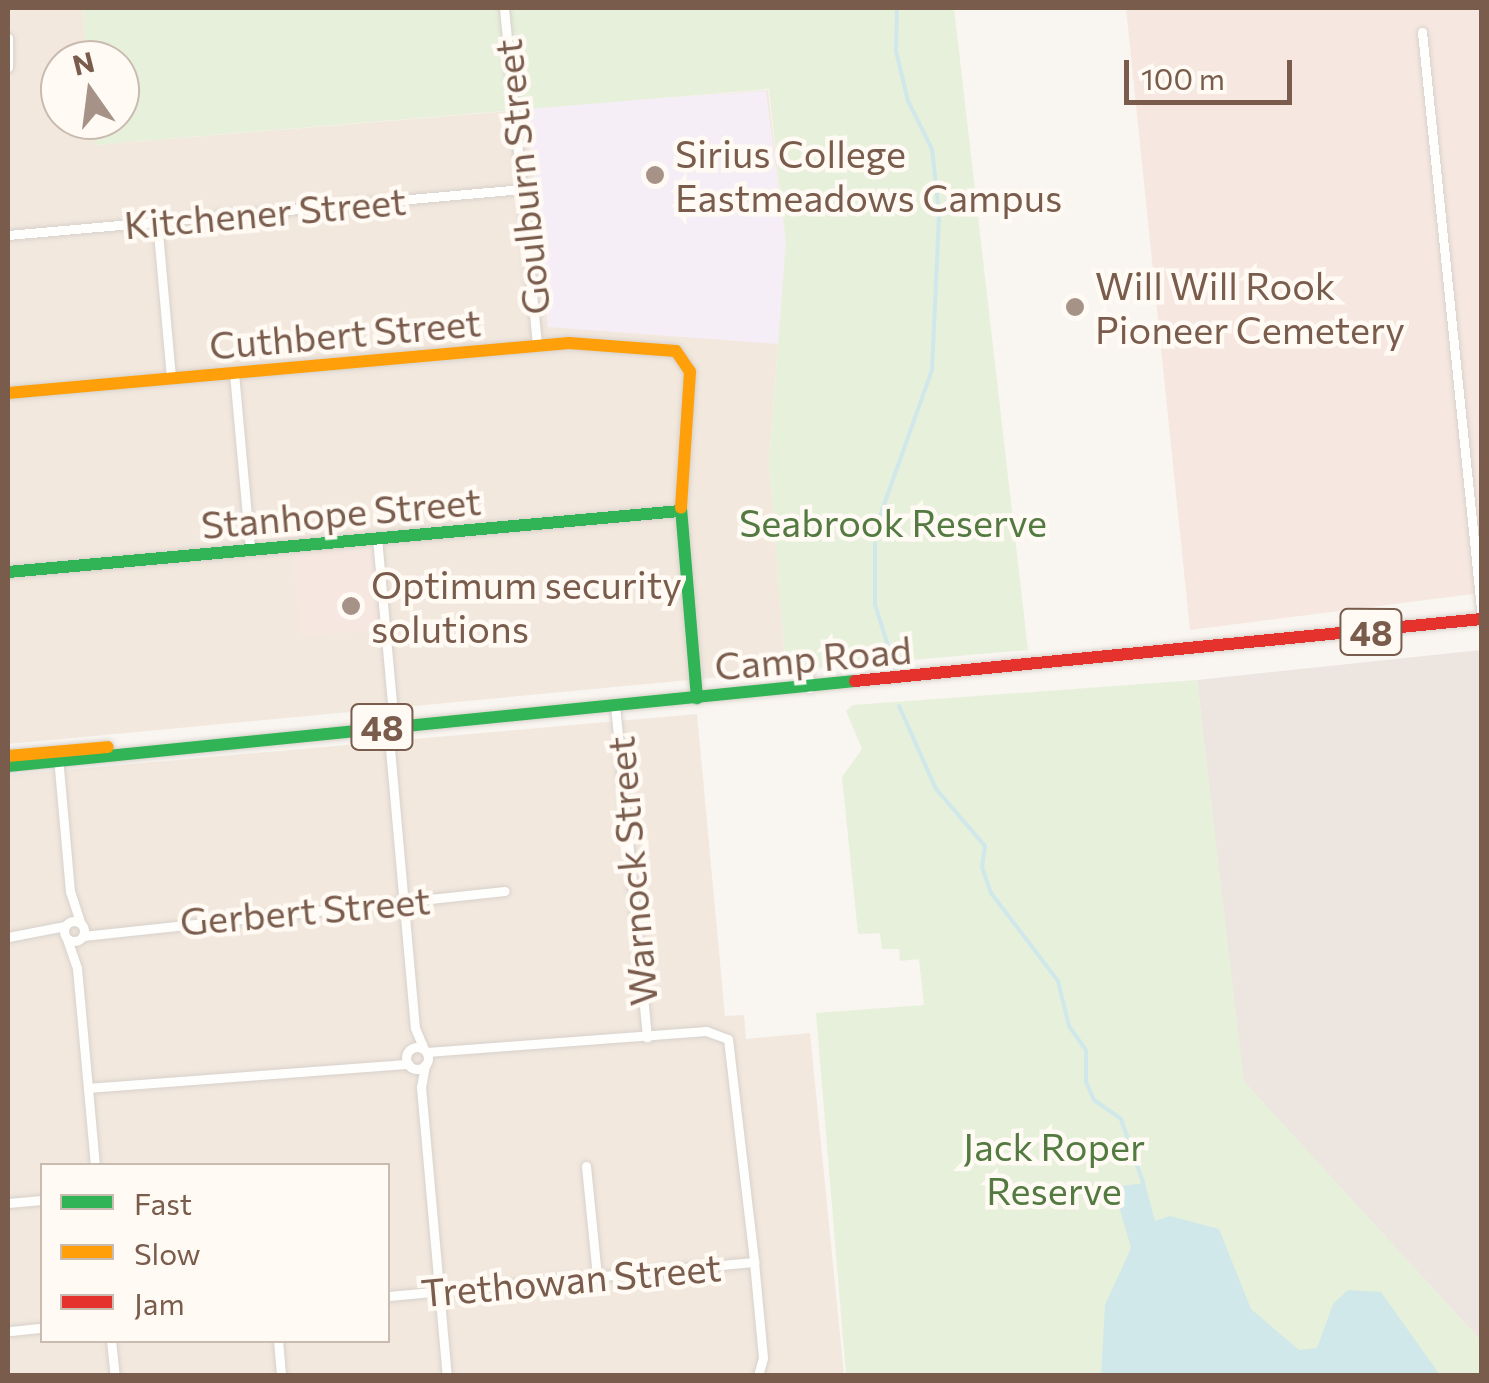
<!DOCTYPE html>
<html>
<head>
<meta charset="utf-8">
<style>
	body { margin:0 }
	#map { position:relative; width:1489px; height:1383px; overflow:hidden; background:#f9f5f0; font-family:Commissioner,sans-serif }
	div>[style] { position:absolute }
	.residential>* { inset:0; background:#f2e8de }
	.commercial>* { inset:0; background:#f6e8e1 }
	.industrial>* { inset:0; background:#ede5e0 }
	.education>* { inset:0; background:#f6eef6 }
	.green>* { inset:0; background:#e7f0db }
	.water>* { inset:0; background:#d0e8ea }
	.stream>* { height:4px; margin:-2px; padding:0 2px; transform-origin:2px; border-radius:2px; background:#d0e8ea }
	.roads { filter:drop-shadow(0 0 2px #d7d1cb) drop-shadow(0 0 2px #d7d1cb) }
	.street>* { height:9px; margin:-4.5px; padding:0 4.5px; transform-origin:4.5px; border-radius:4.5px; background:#fefefd }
	.street>.ring { margin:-4.5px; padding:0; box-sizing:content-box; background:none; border:9px solid #fefefd; border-radius:50% }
	.fast>* { height:12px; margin:-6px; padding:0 6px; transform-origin:6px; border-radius:6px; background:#30b455 }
	.slow>* { height:12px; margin:-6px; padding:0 6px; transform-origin:6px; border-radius:6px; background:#ff9f0a }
	.jam>* { height:12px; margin:-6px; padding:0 6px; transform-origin:6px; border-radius:6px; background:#e5322d }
	.dots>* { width:28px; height:28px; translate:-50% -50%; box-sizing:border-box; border:5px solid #fffaf3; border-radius:50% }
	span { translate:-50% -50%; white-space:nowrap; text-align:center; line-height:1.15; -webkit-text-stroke:9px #fffaf3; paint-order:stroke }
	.shield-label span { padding:2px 8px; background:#fffaf3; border:2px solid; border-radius:8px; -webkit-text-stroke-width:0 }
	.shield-label { font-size:35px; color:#7a5c4d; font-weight:700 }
	.poi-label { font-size:38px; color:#7a5c4d }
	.left { translate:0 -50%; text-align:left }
	.street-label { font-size:38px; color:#7a5c4d }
	.park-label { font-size:38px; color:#537a41 }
	.frame { position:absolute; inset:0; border:10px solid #7a5c4d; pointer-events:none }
	.legend { position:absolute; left:40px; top:1163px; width:350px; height:180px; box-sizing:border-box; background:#fffaf3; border:2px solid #cabbb1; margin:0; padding:12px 18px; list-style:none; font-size:30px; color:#7a5c4d }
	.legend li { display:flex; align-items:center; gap:20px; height:50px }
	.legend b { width:50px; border:2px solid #cabbb1 }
	.north { position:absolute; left:40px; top:40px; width:100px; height:100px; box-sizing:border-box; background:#fffaf3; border:2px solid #cabbb1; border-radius:50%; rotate:346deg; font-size:28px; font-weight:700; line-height:40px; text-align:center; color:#7a5c4d }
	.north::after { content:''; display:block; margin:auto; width:35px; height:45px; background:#a69286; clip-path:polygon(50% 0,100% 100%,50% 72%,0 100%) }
	.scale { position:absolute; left:1124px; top:60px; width:168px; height:45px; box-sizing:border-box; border:5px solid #7a5c4d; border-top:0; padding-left:12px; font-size:30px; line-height:35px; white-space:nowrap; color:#7a5c4d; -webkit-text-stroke:8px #fffaf3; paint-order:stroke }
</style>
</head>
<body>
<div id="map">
	<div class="residential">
		<i style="clip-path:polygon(8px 8px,82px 8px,87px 60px,60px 60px,60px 120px,92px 120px,95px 145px,768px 90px,786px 243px,769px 461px,786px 671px,8px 744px)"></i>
		<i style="clip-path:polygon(evenodd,697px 714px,725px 1016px,744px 1015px,746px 1039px,810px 1033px,844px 1375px,8px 1376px,8px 775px,697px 714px,42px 1166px,388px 1166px,388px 1340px,42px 1340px,42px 1166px)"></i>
	</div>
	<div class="commercial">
		<i style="clip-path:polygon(1126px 8px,1481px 8px,1481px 593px,1190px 630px)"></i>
		<i style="clip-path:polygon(377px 538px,385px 631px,300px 635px,292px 546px)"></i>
	</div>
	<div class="industrial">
		<i style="clip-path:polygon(1481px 650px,1481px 1341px,1243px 1081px,1197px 680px)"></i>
	</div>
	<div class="education">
		<i style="clip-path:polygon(766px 91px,786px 243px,778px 344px,548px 327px,526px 107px)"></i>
	</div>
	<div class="green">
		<i style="clip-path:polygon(82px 8px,954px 8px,1028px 650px,786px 671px,769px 461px,786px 243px,769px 89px,95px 145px,92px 120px,120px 120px,120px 60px,87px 60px)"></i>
		<i style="clip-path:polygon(1197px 680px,1244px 1081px,1481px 1341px,1481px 1375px,846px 1375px,816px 1013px,924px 1005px,919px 959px,900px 961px,899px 949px,882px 949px,880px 933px,858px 934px,842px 777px,862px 749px,846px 711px,853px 705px)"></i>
	</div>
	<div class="water">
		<i style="clip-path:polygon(1145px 1183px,1155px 1221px,1170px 1216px,1219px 1229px,1251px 1309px,1299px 1350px,1317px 1348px,1333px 1304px,1348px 1290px,1381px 1292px,1440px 1375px,1101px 1375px,1105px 1305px,1131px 1248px,1116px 1196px,1121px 1186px)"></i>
	</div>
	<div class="stream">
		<i style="left:891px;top:655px;width:52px;rotate:-107.7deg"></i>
		<i style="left:875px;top:605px;width:75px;rotate:-90deg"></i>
		<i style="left:875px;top:530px;width:170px;rotate:-70.4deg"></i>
		<i style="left:932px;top:370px;width:156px;rotate:-87.4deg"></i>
		<i style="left:939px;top:214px;width:65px;rotate:-96.1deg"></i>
		<i style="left:932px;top:149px;width:54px;rotate:-116.6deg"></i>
		<i style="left:908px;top:101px;width:51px;rotate:-103.5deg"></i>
		<i style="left:896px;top:51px;width:43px;rotate:-88.7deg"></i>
		<i style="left:899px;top:706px;width:91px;rotate:66deg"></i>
		<i style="left:936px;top:789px;width:75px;rotate:49.3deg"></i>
		<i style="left:985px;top:846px;width:21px;rotate:98deg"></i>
		<i style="left:982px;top:867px;width:28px;rotate:71deg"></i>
		<i style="left:991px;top:893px;width:111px;rotate:52.7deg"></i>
		<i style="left:1058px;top:981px;width:46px;rotate:76.3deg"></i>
		<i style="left:1069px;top:1026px;width:29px;rotate:55deg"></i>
		<i style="left:1086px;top:1050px;width:32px;rotate:90deg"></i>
		<i style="left:1086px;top:1082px;width:20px;rotate:66deg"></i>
		<i style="left:1094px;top:1100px;width:33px;rotate:35deg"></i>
		<i style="left:1121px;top:1119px;width:70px;rotate:70.8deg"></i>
	</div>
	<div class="roads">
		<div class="street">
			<i style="left:504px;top:8px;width:340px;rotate:84.4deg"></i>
			<i style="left:1422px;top:32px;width:590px;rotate:84.16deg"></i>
			<i style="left:8px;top:38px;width:29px;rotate:90deg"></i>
			<i style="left:157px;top:221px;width:158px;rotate:84.9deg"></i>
			<i style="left:8px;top:235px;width:516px;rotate:-5.11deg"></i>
			<i style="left:234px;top:373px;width:178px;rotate:84.8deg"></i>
			<i style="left:377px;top:538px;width:188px;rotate:84.8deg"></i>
			<i style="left:808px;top:672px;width:16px;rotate:86deg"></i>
			<i style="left:615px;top:705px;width:334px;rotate:84.5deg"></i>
			<i style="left:388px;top:726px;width:303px;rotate:84.9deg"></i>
			<i style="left:415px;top:1028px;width:23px;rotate:67deg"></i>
			<i style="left:58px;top:757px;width:135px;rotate:84.9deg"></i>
			<i style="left:70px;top:891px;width:33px;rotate:72deg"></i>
			<i class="ring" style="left:64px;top:921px;width:11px;height:11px"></i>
			<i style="left:83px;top:936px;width:424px;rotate:-6.1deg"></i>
			<i style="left:8px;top:937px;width:58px;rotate:-10.9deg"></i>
			<i style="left:67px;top:939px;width:31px;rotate:71deg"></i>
			<i style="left:77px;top:968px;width:199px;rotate:84.8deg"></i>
			<i class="ring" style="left:406px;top:1047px;width:13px;height:13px"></i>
			<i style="left:427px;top:1052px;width:280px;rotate:-4.3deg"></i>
			<i style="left:706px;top:1031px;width:23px;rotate:20deg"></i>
			<i style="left:728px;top:1039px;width:225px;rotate:83.3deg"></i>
			<i style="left:754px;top:1262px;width:96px;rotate:84.6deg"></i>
			<i style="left:763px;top:1358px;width:19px;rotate:106deg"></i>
			<i style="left:425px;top:1065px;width:22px;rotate:100deg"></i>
			<i style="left:421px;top:1087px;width:290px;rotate:84.9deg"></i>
			<i style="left:88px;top:1088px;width:321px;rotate:-4.3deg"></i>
			<i style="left:586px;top:1166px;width:112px;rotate:84.3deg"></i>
			<i style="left:8px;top:1203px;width:34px;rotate:-5deg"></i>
			<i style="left:388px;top:1296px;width:368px;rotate:-5.3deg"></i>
			<i style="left:11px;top:1331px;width:31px;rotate:-6deg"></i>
			<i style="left:111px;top:1340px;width:36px;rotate:84deg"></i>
			<i style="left:278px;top:1340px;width:36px;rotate:85deg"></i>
		</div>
		<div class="fast">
			<i style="left:681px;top:508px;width:191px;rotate:85.2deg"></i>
			<i style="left:8px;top:572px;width:675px;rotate:-5.19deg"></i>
			<i style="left:8px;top:766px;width:851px;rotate:-5.73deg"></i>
		</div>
		<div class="slow">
			<i style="left:8px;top:393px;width:563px;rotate:-5.09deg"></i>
			<i style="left:569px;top:343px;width:107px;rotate:4.3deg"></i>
			<i style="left:676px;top:351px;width:25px;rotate:56deg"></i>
			<i style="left:690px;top:372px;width:136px;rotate:93.8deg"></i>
			<i style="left:8px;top:756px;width:100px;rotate:-5.1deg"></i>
		</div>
		<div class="jam">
			<i style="left:855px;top:681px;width:630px;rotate:-5.65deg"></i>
		</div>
	</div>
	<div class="dots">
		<i style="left:655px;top:175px;background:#a69286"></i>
		<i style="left:1075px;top:307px;background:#a69286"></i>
		<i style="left:351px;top:606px;background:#a69286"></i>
	</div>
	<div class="shield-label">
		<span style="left:1371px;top:632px">48</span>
		<span style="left:382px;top:727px">48</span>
	</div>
	<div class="poi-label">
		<span class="left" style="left:675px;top:175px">Sirius College<br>Eastmeadows Campus</span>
		<span class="left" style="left:1095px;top:307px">Will Will Rook<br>Pioneer Cemetery</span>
		<span class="left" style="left:371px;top:606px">Optimum security<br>solutions</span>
	</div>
	<div class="street-label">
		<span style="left:521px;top:177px;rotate:-96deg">Goulburn Street</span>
		<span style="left:265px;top:212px;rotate:-5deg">Kitchener Street</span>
		<span style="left:345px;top:333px;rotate:-5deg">Cuthbert Street</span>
		<span style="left:341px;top:512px;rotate:-5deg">Stanhope Street</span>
		<span style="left:813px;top:657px;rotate:-5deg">Camp Road</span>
		<span style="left:631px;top:871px;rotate:-95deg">Warnock Street</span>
		<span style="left:305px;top:910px;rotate:-5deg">Gerbert Street</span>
		<span style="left:571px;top:1279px;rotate:-5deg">Trethowan Street</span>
	</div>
	<div class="park-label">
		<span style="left:893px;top:522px">Seabrook Reserve</span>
		<span style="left:1054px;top:1168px">Jack Roper<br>Reserve</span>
	</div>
	<div class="frame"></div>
	<ul class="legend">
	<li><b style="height:12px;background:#30b455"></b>Fast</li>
	<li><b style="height:12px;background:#ff9f0a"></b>Slow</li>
	<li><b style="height:12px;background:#e5322d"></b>Jam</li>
	</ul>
	<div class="north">N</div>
	<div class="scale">100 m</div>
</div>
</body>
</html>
